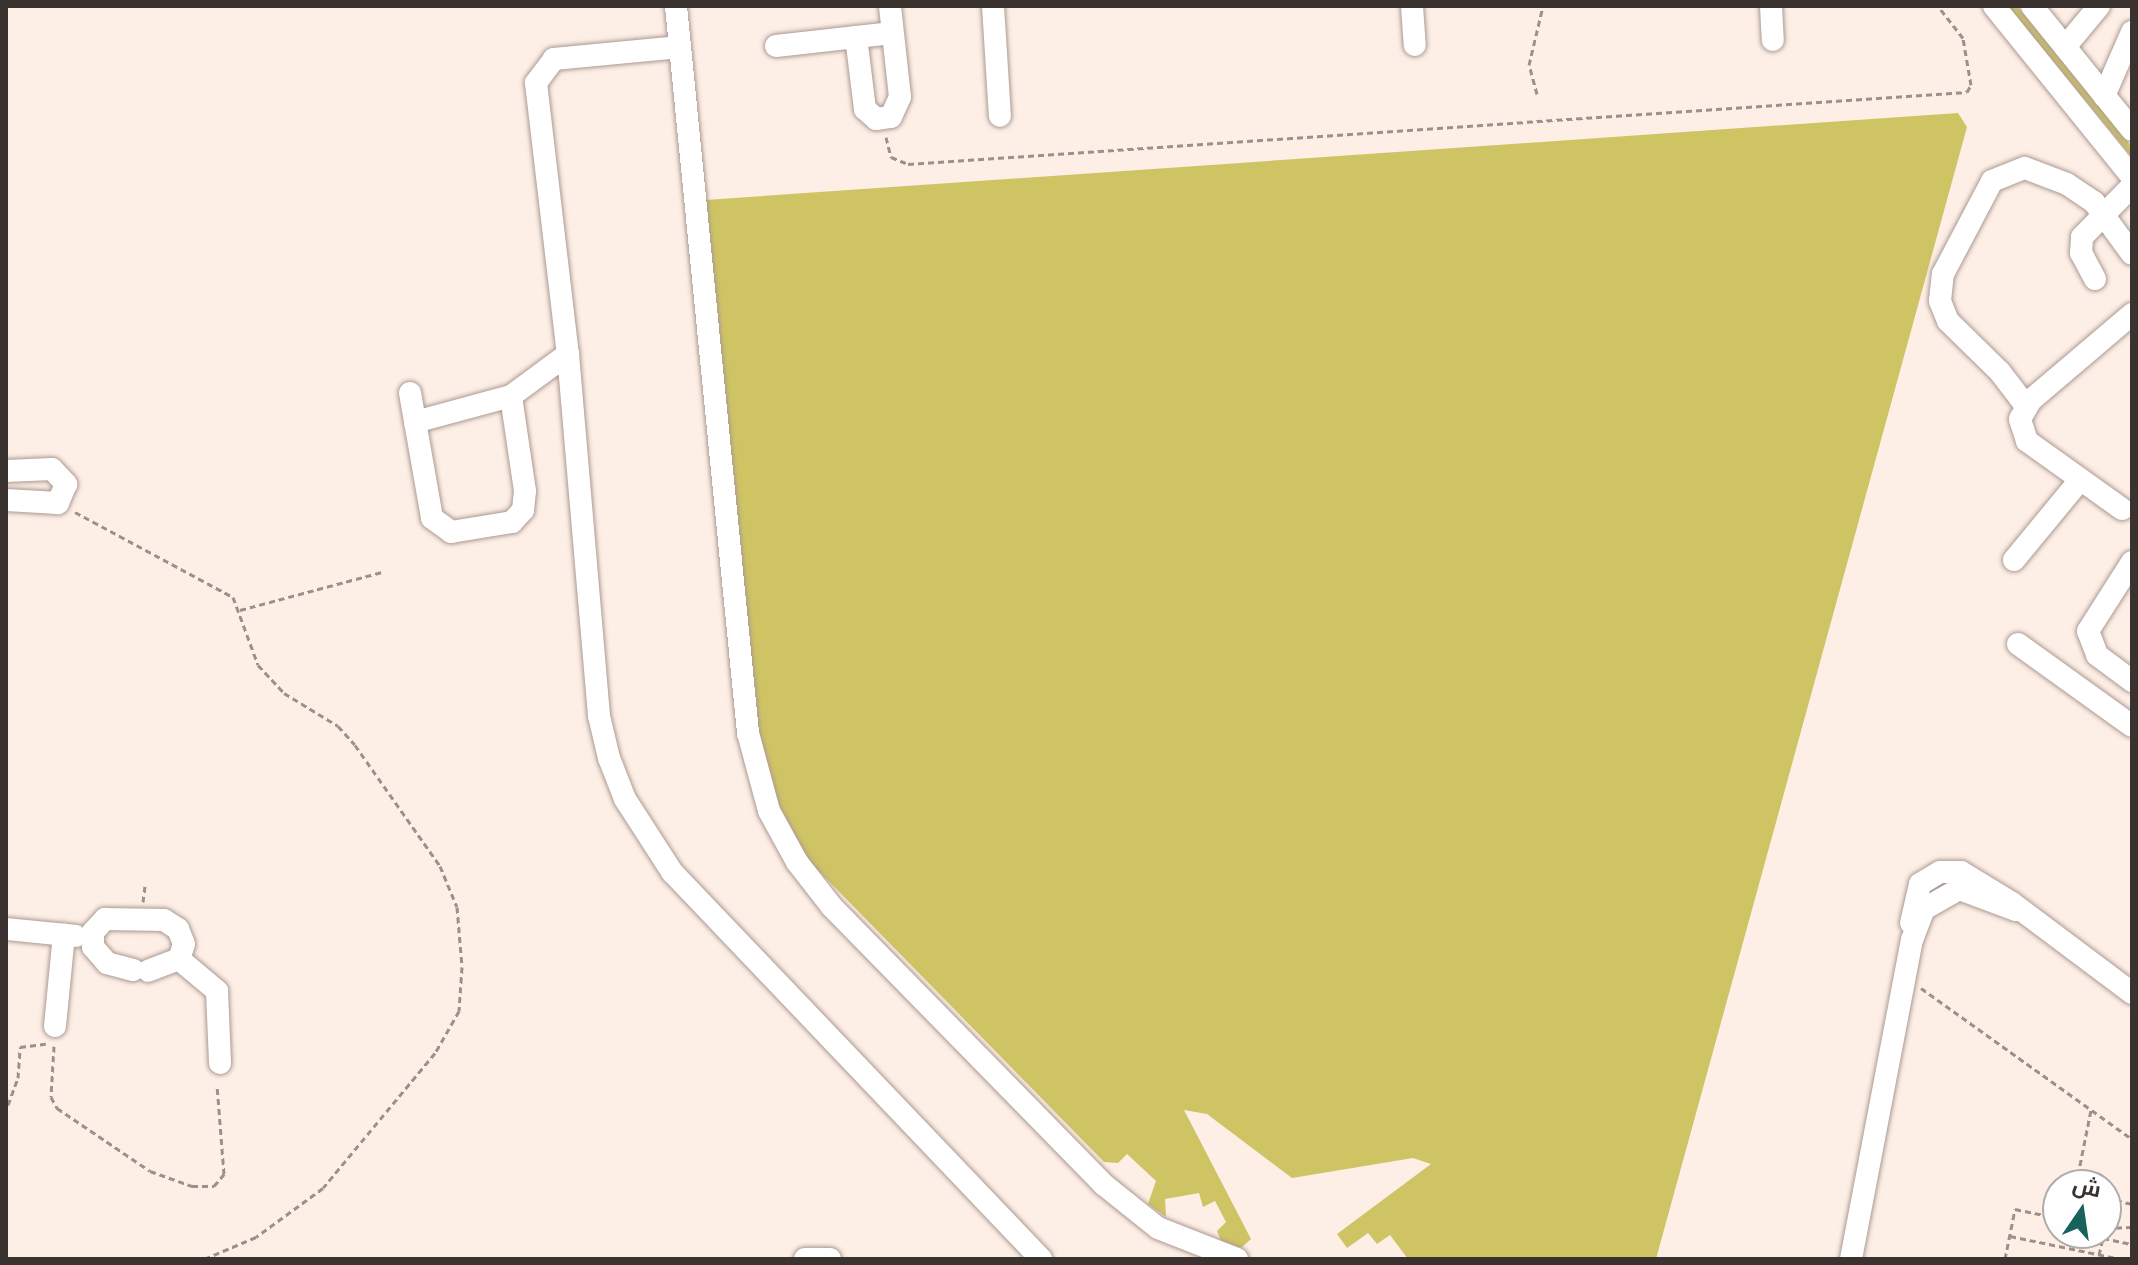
<!DOCTYPE html>
<html>
<head>
<meta charset="utf-8">
<style>
	body { margin:0 }
	#map { position:relative; width:2138px; height:1265px; overflow:hidden; background:#fdeee6; font-family:"Alegreya Sans",Cairo,sans-serif }
	div>[style] { position:absolute }
	.green>* { inset:0; background:#cfc464 }
	.path>* { height:3px; margin-top:-1.5px; transform-origin:0; background:repeating-linear-gradient(90deg,#9b908a 0 6px,transparent 0 10px) }
	.roads { filter:drop-shadow(0 0 2px #ab9a91) drop-shadow(0 0 2px #ab9a91) }
	.minor>* { height:22px; margin:-11px; padding:0 11px; transform-origin:11px; border-radius:11px; background:#fff }
	span { translate:-50% -50%; white-space:nowrap; text-align:center; line-height:1.15; -webkit-text-stroke:6px #fefefe; paint-order:stroke }
	.frame { position:absolute; inset:0; border:8px solid #3a322f; pointer-events:none }
	.north { position:absolute; left:2042px; top:1169px; width:80px; height:80px; box-sizing:border-box; background:#fefefe; border:2px solid #b0acab; border-radius:50%; rotate:13deg; font-size:22px; font-weight:700; line-height:32px; text-align:center; color:#3a322f }
	.north::after { content:''; display:block; margin:auto; width:28px; height:36px; background:#17635c; clip-path:polygon(50% 0,100% 100%,50% 72%,0 100%) }
</style>
</head>
<body>
<div id="map">
	<div class="green">
		<i style="clip-path:polygon(2008px 6px,2017px 6px,2132px 147px,2132px 157px)"></i>
		<i style="clip-path:polygon(1958px 113px,1967px 127px,1656px 1259px,1408px 1259px,1390px 1235px,1377px 1244px,1368px 1233px,1347px 1248px,1337px 1234px,1431px 1164px,1413px 1158px,1292px 1178px,1207px 1114px,1184px 1110px,1251px 1239px,1241px 1248px,1221px 1241px,1217px 1231px,1226px 1222px,1215px 1201px,1203px 1207px,1199px 1193px,1165px 1199px,1166px 1217px,1148px 1204px,1156px 1181px,1127px 1154px,1118px 1163px,1104px 1162px,809px 861px,779px 805px,760px 746px,706px 200px)"></i>
	</div>
	<div class="path">
		<i style="left:1537px;top:94px;width:30px;rotate:-105deg"></i>
		<i style="left:1529px;top:65px;width:61px;rotate:-76.7deg"></i>
		<i style="left:886px;top:137px;width:21px;rotate:76deg"></i>
		<i style="left:891px;top:157px;width:18px;rotate:22deg"></i>
		<i style="left:908px;top:164px;width:1061px;rotate:-3.89deg"></i>
		<i style="left:1967px;top:92px;width:8px;rotate:-60deg"></i>
		<i style="left:1971px;top:85px;width:48px;rotate:-99.7deg"></i>
		<i style="left:1963px;top:38px;width:41px;rotate:-128deg"></i>
		<i style="left:75px;top:512px;width:179px;rotate:28.3deg"></i>
		<i style="left:233px;top:597px;width:72px;rotate:69.8deg"></i>
		<i style="left:258px;top:665px;width:38px;rotate:47deg"></i>
		<i style="left:284px;top:693px;width:63px;rotate:31.4deg"></i>
		<i style="left:338px;top:726px;width:25px;rotate:48deg"></i>
		<i style="left:355px;top:745px;width:148px;rotate:54.9deg"></i>
		<i style="left:440px;top:866px;width:44px;rotate:67.5deg"></i>
		<i style="left:457px;top:907px;width:60px;rotate:85.2deg"></i>
		<i style="left:462px;top:967px;width:44px;rotate:93.9deg"></i>
		<i style="left:459px;top:1011px;width:48px;rotate:119.7deg"></i>
		<i style="left:435px;top:1053px;width:175px;rotate:129.7deg"></i>
		<i style="left:323px;top:1188px;width:83px;rotate:143.8deg"></i>
		<i style="left:256px;top:1237px;width:56px;rotate:157.1deg"></i>
		<i style="left:240px;top:610px;width:147px;rotate:-15deg"></i>
		<i style="left:143px;top:902px;width:16px;rotate:-83deg"></i>
		<i style="left:1921px;top:988px;width:259px;rotate:35.6deg"></i>
		<i style="left:54px;top:1046px;width:51px;rotate:93.4deg"></i>
		<i style="left:51px;top:1097px;width:13px;rotate:61deg"></i>
		<i style="left:57px;top:1108px;width:112px;rotate:34.1deg"></i>
		<i style="left:150px;top:1171px;width:45px;rotate:19.7deg"></i>
		<i style="left:192px;top:1186px;width:22px"></i>
		<i style="left:214px;top:1186px;width:16px;rotate:-50deg"></i>
		<i style="left:224px;top:1174px;width:88px;rotate:-94.5deg"></i>
		<i style="left:8px;top:1105px;width:29px;rotate:-70deg"></i>
		<i style="left:18px;top:1078px;width:31px;rotate:-86deg"></i>
		<i style="left:20px;top:1047px;width:26px;rotate:-7deg"></i>
		<i style="left:2076px;top:1185px;width:76px;rotate:-78.7deg"></i>
		<i style="left:2106px;top:1198px;width:27px;rotate:13deg"></i>
		<i style="left:2054px;top:1217px;width:19px;rotate:-78deg"></i>
		<i style="left:2106px;top:1228px;width:26px;rotate:-2deg"></i>
		<i style="left:2010px;top:1236px;width:113px;rotate:11.7deg"></i>
		<i style="left:2103px;top:1238px;width:30px;rotate:12deg"></i>
		<i style="left:2099px;top:1255px;width:23px;rotate:-77deg"></i>
		<i style="left:2005px;top:1259px;width:51px;rotate:-78.7deg"></i>
		<i style="left:2015px;top:1209px;width:44px;rotate:11.8deg"></i>
	</div>
	<div class="roads">
		<div class="minor">
			<i style="left:676px;top:6px;width:731px;rotate:84.34deg"></i>
			<i style="left:748px;top:733px;width:81px;rotate:74.9deg"></i>
			<i style="left:769px;top:811px;width:58px;rotate:61.2deg"></i>
			<i style="left:797px;top:862px;width:57px;rotate:52.1deg"></i>
			<i style="left:832px;top:907px;width:388px;rotate:45.6deg"></i>
			<i style="left:1103px;top:1184px;width:70px;rotate:38.7deg"></i>
			<i style="left:1158px;top:1228px;width:85px;rotate:21.4deg"></i>
			<i style="left:993px;top:6px;width:110px;rotate:86.4deg"></i>
			<i style="left:1412px;top:6px;width:39px;rotate:86deg"></i>
			<i style="left:1771px;top:6px;width:34px;rotate:87deg"></i>
			<i style="left:1994px;top:6px;width:220px;rotate:51.1deg"></i>
			<i style="left:2032px;top:6px;width:159px;rotate:51.1deg"></i>
			<i style="left:856px;top:37px;width:73px;rotate:82.9deg"></i>
			<i style="left:865px;top:109px;width:15px;rotate:42deg"></i>
			<i style="left:876px;top:119px;width:15px;rotate:-8deg"></i>
			<i style="left:891px;top:117px;width:22px;rotate:-66deg"></i>
			<i style="left:900px;top:97px;width:92px;rotate:-96.3deg"></i>
			<i style="left:776px;top:46px;width:117px;rotate:-6.4deg"></i>
			<i style="left:680px;top:47px;width:127px;rotate:174.6deg"></i>
			<i style="left:554px;top:59px;width:30px;rotate:127deg"></i>
			<i style="left:536px;top:83px;width:273px;rotate:83.3deg"></i>
			<i style="left:568px;top:354px;width:363px;rotate:85.1deg"></i>
			<i style="left:599px;top:716px;width:43px;rotate:76.6deg"></i>
			<i style="left:609px;top:758px;width:44px;rotate:68.7deg"></i>
			<i style="left:625px;top:799px;width:87px;rotate:57.2deg"></i>
			<i style="left:672px;top:872px;width:535px;rotate:46.36deg"></i>
			<i style="left:2065px;top:47px;width:53px;rotate:-50.3deg"></i>
			<i style="left:2104px;top:96px;width:70px;rotate:-66.4deg"></i>
			<i style="left:2095px;top:279px;width:30px;rotate:-118deg"></i>
			<i style="left:2081px;top:253px;width:16px;rotate:-86deg"></i>
			<i style="left:2082px;top:237px;width:71px;rotate:-45.6deg"></i>
			<i style="left:410px;top:393px;width:127px;rotate:80deg"></i>
			<i style="left:432px;top:518px;width:24px;rotate:36deg"></i>
			<i style="left:451px;top:532px;width:62px;rotate:-9.3deg"></i>
			<i style="left:512px;top:522px;width:16px;rotate:-47deg"></i>
			<i style="left:523px;top:510px;width:19px;rotate:-84deg"></i>
			<i style="left:525px;top:491px;width:96px;rotate:-98.4deg"></i>
			<i style="left:2026px;top:406px;width:43px;rotate:-127.4deg"></i>
			<i style="left:2000px;top:372px;width:73px;rotate:-135.6deg"></i>
			<i style="left:1948px;top:321px;width:22px;rotate:-112deg"></i>
			<i style="left:1940px;top:301px;width:27px;rotate:-84deg"></i>
			<i style="left:1943px;top:274px;width:105px;rotate:-62.2deg"></i>
			<i style="left:1992px;top:181px;width:35px;rotate:-22deg"></i>
			<i style="left:2025px;top:168px;width:45px;rotate:20.9deg"></i>
			<i style="left:2067px;top:184px;width:32px;rotate:34deg"></i>
			<i style="left:2094px;top:202px;width:64px;rotate:53.8deg"></i>
			<i style="left:415px;top:422px;width:99px;rotate:-15.2deg"></i>
			<i style="left:511px;top:396px;width:71px;rotate:-36.4deg"></i>
			<i style="left:6px;top:471px;width:46px;rotate:-2.5deg"></i>
			<i style="left:52px;top:469px;width:21px;rotate:47deg"></i>
			<i style="left:66px;top:484px;width:21px;rotate:113deg"></i>
			<i style="left:58px;top:503px;width:52px;rotate:-176.7deg"></i>
			<i style="left:2122px;top:509px;width:117px;rotate:-144.4deg"></i>
			<i style="left:2027px;top:441px;width:23px;rotate:-108deg"></i>
			<i style="left:2020px;top:419px;width:22px;rotate:-60deg"></i>
			<i style="left:2031px;top:400px;width:133px;rotate:-40.4deg"></i>
			<i style="left:2014px;top:560px;width:104px;rotate:-50.5deg"></i>
			<i style="left:2132px;top:562px;width:82px;rotate:122.5deg"></i>
			<i style="left:2088px;top:631px;width:26px;rotate:69deg"></i>
			<i style="left:2097px;top:655px;width:44px;rotate:36.6deg"></i>
			<i style="left:2018px;top:644px;width:140px;rotate:35.7deg"></i>
			<i style="left:1911px;top:923px;width:40px;rotate:-77deg"></i>
			<i style="left:1920px;top:884px;width:23px;rotate:-31deg"></i>
			<i style="left:1940px;top:872px;width:21px"></i>
			<i style="left:1961px;top:872px;width:60px;rotate:31.3deg"></i>
			<i style="left:2012px;top:903px;width:150px;rotate:36.9deg"></i>
			<i style="left:6px;top:929px;width:70px;rotate:5.7deg"></i>
			<i style="left:179px;top:959px;width:50px;rotate:40.1deg"></i>
			<i style="left:217px;top:991px;width:72px;rotate:87.6deg"></i>
			<i style="left:133px;top:970px;width:27px;rotate:-165deg"></i>
			<i style="left:107px;top:963px;width:21px;rotate:-131deg"></i>
			<i style="left:93px;top:947px;width:15px;rotate:-90deg"></i>
			<i style="left:93px;top:932px;width:18px;rotate:-47deg"></i>
			<i style="left:105px;top:919px;width:59px;rotate:1deg"></i>
			<i style="left:164px;top:920px;width:17px;rotate:33deg"></i>
			<i style="left:178px;top:929px;width:16px;rotate:68deg"></i>
			<i style="left:184px;top:944px;width:16px;rotate:108deg"></i>
			<i style="left:179px;top:959px;width:33px;rotate:159deg"></i>
			<i style="left:55px;top:1026px;width:92px;rotate:-84.4deg"></i>
			<i style="left:805px;top:1259px;width:25px"></i>
			<i style="left:1851px;top:1259px;width:325px;rotate:-79.2deg"></i>
			<i style="left:1912px;top:940px;width:33px;rotate:-69deg"></i>
			<i style="left:1924px;top:909px;width:40px;rotate:-29.7deg"></i>
			<i style="left:1959px;top:889px;width:61px;rotate:20.2deg"></i>
		</div>
	</div>
	<div class="frame"></div>
	<div class="north">ش</div>
</div>
</body>
</html>
